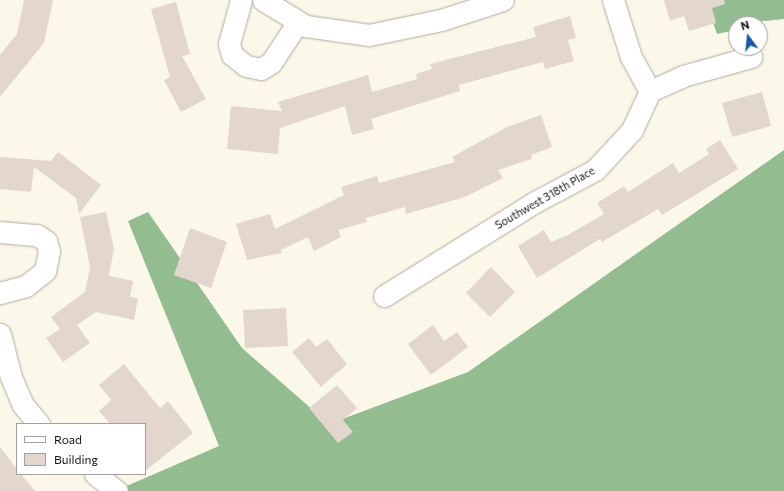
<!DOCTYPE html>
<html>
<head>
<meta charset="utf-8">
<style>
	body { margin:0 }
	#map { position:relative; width:784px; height:491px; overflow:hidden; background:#fbf7e9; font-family:Commissioner,sans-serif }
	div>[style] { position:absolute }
	.forest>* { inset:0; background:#93bd90 }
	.building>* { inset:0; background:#e3d7cd }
	.roads { filter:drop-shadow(0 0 1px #b0ac9f) drop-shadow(0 0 1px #b0ac9f) }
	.minor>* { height:21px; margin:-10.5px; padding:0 10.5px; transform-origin:10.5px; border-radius:10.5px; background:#fff }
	span { translate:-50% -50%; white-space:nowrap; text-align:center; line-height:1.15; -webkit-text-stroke:3px #fff; paint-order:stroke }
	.street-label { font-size:11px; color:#14130e }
	.legend { position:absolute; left:16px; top:423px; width:130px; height:52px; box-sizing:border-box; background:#fff; border:1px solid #a1a19f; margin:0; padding:5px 7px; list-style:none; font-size:12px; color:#14130e }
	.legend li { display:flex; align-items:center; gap:8px; height:20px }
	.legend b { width:20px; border:1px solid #a1a19f }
	.north { position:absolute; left:728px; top:16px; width:40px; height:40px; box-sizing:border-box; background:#fff; border:1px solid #a1a19f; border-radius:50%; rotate:345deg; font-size:11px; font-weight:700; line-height:16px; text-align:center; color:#14130e }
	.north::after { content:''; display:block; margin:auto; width:14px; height:18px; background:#125baa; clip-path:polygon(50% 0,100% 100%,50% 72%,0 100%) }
</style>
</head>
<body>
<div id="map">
	<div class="forest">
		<i style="clip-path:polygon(705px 0,784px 0,784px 19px,736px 24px,736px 30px,717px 34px)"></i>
		<i style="clip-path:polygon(784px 150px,784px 491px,115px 491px,219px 446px,128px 221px,148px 212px,242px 348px,329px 424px,468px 372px)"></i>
	</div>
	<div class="building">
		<i style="clip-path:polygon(24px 0,53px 0,44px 43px,0 97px,0 55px,17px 34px)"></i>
		<i style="clip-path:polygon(664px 0,724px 0,725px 4px,712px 8px,716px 23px,689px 31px,684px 16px,670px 21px)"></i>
		<i style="clip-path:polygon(176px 2px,190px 54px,182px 56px,206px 99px,181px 112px,164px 80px,170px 77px,151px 9px)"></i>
		<i style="clip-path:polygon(570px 16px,576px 38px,568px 40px,574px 61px,545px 69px,543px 62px,459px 85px,460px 91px,371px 119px,374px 129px,352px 135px,345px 106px,280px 128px,278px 154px,227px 149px,231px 106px,282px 111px,278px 102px,368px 75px,372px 92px,417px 79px,416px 74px,432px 69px,430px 64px,536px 37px,533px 27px)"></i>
		<i style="clip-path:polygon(762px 92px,771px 126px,732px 137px,722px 103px)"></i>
		<i style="clip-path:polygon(541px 115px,552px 147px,531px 155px,532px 159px,498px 170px,503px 178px,465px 197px,406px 214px,405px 207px,366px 218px,367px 222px,338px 230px,341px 237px,314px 251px,308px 237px,281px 250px,282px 253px,247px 260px,236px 224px,270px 214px,275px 229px,344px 195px,341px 187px,377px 176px,379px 183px,455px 162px,452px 157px,507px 127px)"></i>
		<i style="clip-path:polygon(720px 140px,738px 169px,662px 215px,658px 209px,602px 242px,600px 239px,537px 278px,518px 246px,544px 230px,551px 242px,566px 236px,604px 214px,597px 203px,624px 186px,628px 192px,673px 163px,679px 173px,709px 154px,706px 149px)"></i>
		<i style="clip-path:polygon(58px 152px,101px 185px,79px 214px,76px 198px,34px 167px,31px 192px,0 189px,0 157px,51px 161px)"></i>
		<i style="clip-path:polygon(106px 212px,114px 249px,109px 276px,133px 281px,130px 297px,138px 298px,134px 320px,96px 312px,77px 325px,90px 343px,63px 362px,46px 338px,60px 329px,51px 317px,85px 292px,90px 267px,80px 217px)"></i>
		<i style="clip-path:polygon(190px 228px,227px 242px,211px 288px,174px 275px)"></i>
		<i style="clip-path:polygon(491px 267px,515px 292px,490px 317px,466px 293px)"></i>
		<i style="clip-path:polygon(286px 308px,288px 346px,245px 348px,243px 310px)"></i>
		<i style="clip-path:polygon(433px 325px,444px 341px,457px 332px,468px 347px,431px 375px,408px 344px)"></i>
		<i style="clip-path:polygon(309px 338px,316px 347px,327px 339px,347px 364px,321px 387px,292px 352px)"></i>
		<i style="clip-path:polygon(124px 364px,160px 408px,168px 401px,193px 433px,145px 471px,145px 424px,110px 424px,99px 411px,111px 400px,99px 385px)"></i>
		<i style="clip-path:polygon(337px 385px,357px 408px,343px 420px,353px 432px,338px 443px,309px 408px)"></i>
		<i style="clip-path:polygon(0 447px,17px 469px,17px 474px,21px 474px,35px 491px,0 491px)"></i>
	</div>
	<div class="roads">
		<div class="minor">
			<i style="left:241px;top:0;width:46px;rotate:105.3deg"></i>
			<i style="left:229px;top:44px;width:11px;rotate:75deg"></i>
			<i style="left:232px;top:55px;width:18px;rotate:38deg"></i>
			<i style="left:246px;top:66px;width:15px;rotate:11deg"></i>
			<i style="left:261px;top:69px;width:12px;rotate:-31deg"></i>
			<i style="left:271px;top:63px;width:49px;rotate:-56.6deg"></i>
			<i style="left:263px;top:0;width:50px;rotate:31.2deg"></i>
			<i style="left:306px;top:26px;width:64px;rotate:8.1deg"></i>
			<i style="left:369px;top:35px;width:74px;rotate:-11.8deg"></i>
			<i style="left:441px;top:20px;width:65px;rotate:-17.9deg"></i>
			<i style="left:613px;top:0;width:60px;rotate:72.5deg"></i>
			<i style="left:631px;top:57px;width:39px;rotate:61deg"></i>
			<i style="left:0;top:232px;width:37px;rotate:5deg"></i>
			<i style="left:37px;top:235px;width:11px;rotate:34deg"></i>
			<i style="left:46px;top:241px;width:10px;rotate:73deg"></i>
			<i style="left:49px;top:251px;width:20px;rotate:101deg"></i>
			<i style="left:45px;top:271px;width:24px;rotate:142deg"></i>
			<i style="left:26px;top:286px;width:27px;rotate:165deg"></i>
			<i style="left:384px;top:296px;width:178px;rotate:-31.9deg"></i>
			<i style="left:535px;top:202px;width:68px;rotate:-28.1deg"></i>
			<i style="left:595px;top:170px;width:54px;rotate:-47.2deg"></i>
			<i style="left:632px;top:130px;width:43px;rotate:-65.2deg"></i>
			<i style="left:650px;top:91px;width:36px;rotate:-24deg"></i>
			<i style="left:683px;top:76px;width:71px;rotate:-15.6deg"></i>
			<i style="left:0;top:334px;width:44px;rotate:75.7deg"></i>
			<i style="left:11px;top:377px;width:30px;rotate:67deg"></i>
			<i style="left:23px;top:405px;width:25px;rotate:50deg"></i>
			<i style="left:95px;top:474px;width:28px;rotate:38deg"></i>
		</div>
	</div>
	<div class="street-label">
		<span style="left:545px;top:198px;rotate:-30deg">Southwest 318th Place</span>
	</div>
	<ul class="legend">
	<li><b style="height:5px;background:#fff"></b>Road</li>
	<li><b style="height:11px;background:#e3d7cd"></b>Building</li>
	</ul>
	<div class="north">N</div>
</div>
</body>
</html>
